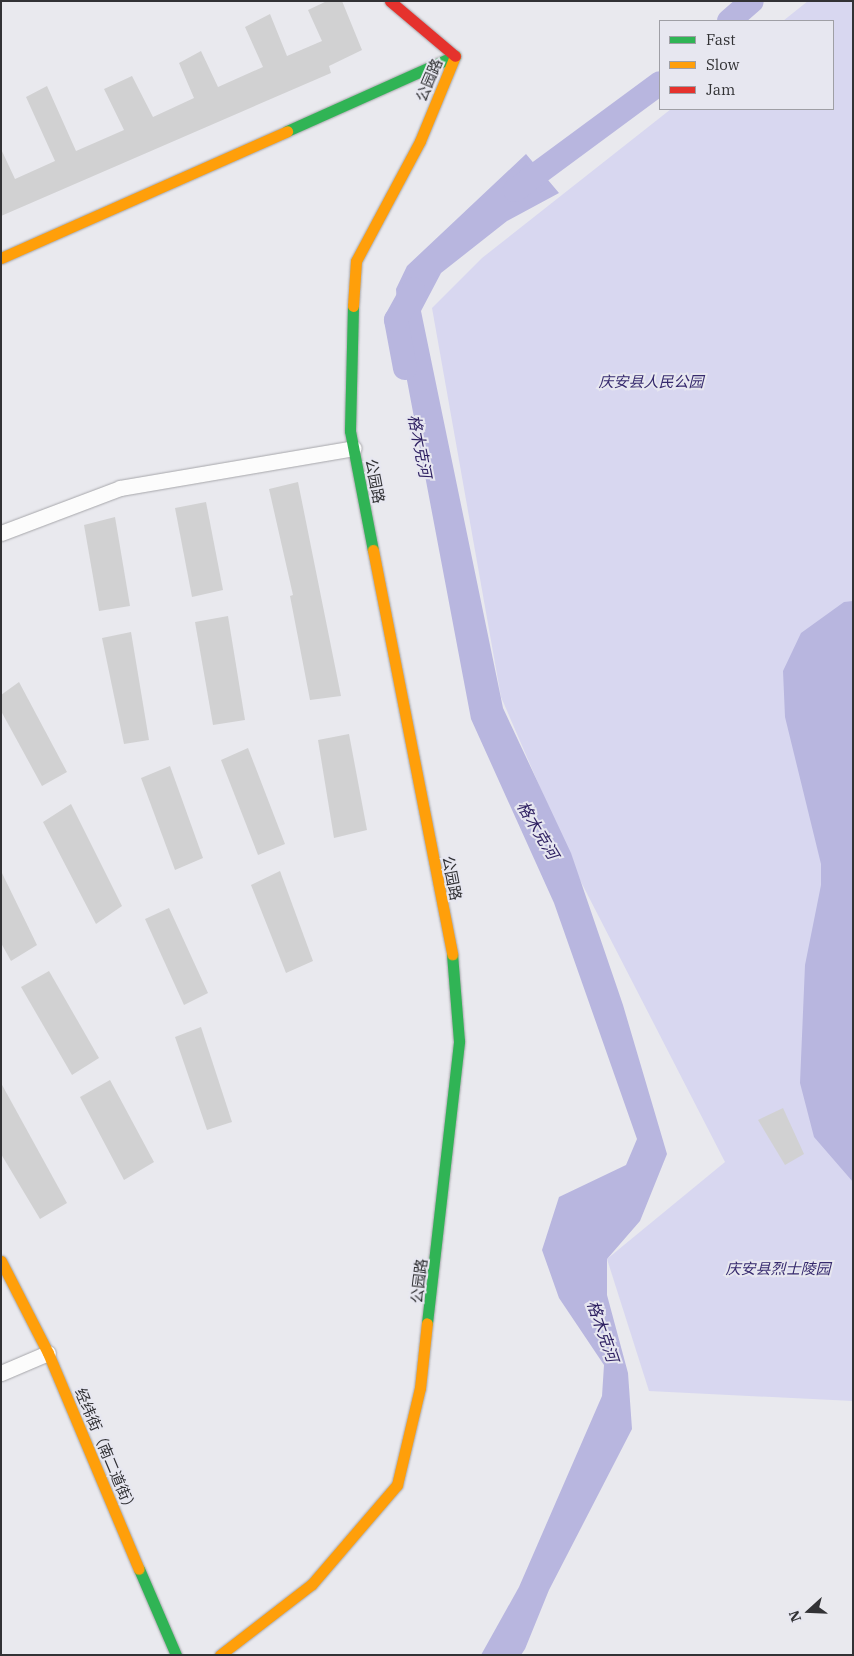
<!DOCTYPE html>
<html>
<head>
<meta charset="utf-8">
<style>
	body { margin:0 }
	#map { position:relative; width:854px; height:1656px; overflow:hidden; background:#e9e9ee; font-family:"IBM Plex Serif","Noto Sans SC",serif }
	div>[style] { position:absolute }
	.green>* { inset:0; background:#d8d7f0 }
	.water>* { inset:0; background:#b8b6df }
	.river>* { height:24px; margin:-12px; padding:0 12px; transform-origin:12px; border-radius:12px; background:#b8b6df }
	.building>* { inset:0; background:#d1d1d2 }
	.roads { filter:drop-shadow(0 0 1px #a6a6aa) drop-shadow(0 0 1px #a6a6aa) }
	.street>* { height:15px; margin:-7.5px; padding:0 7.5px; transform-origin:7.5px; border-radius:7.5px; background:#fcfcfc }
	.fast>* { height:11px; margin:-5.5px; padding:0 5.5px; transform-origin:5.5px; border-radius:5.5px; background:#30b455 }
	.slow>* { height:11px; margin:-5.5px; padding:0 5.5px; transform-origin:5.5px; border-radius:5.5px; background:#ff9f0a }
	.jam>* { height:11px; margin:-5.5px; padding:0 5.5px; transform-origin:5.5px; border-radius:5.5px; background:#e5322d }
	span { translate:-50% -50%; white-space:nowrap; text-align:center; line-height:1.15; -webkit-text-stroke:4px #e7e7f0; paint-order:stroke }
	.street-label { font-size:15px; color:#323235 }
	.park-label { font-size:15px; color:#362a6d; font-style:italic }
	.water-label { font-size:16px; color:#2c1e60; font-style:italic }
	.frame { position:absolute; inset:0; border:2px solid #323235; pointer-events:none }
	.legend { position:absolute; left:659px; top:20px; width:175px; height:90px; box-sizing:border-box; background:#e7e7f0; border:1px solid #9f9fa5; margin:0; padding:6px 9px; list-style:none; font-size:15px; color:#323235 }
	.legend li { display:flex; align-items:center; gap:10px; height:25px }
	.legend b { width:25px; border:1px solid #9f9fa5 }
	.north { position:absolute; left:784px; top:1586px; width:50px; height:50px; -webkit-text-stroke:4px #e7e7f0; paint-order:stroke; rotate:250deg; font-size:14px; font-weight:700; line-height:20px; text-align:center; color:#323235 }
	.north::after { content:''; display:block; margin:auto; width:18px; height:22px; background:#323235; clip-path:polygon(50% 0,100% 100%,50% 72%,0 100%) }
</style>
</head>
<body>
<div id="map">
	<div class="green">
		<i style="clip-path:polygon(808px 1px,853px 1px,853px 1401px,649px 1391px,607px 1259px,725px 1162px,580px 880px,501px 697px,432px 308px,482px 258px,671px 109px,833px 109px,833px 21px,783px 21px)"></i>
	</div>
	<div class="water">
		<i style="clip-path:polygon(526px 154px,559px 193px,507px 221px,441px 273px,421px 311px,503px 708px,571px 853px,623px 1005px,667px 1154px,640px 1221px,607px 1259px,607px 1295px,628px 1373px,632px 1429px,549px 1590px,525px 1649px,521px 1655px,481px 1655px,519px 1587px,602px 1396px,604px 1365px,559px 1298px,542px 1250px,559px 1197px,626px 1165px,637px 1139px,554px 903px,471px 719px,399px 338px,396px 289px,407px 266px)"></i>
		<i style="clip-path:polygon(853px 601px,853px 1182px,814px 1137px,800px 1083px,805px 965px,821px 885px,821px 864px,785px 717px,783px 671px,801px 633px,844px 602px)"></i>
	</div>
	<div class="river">
		<i style="left:729px;top:21px;width:30px;rotate:-41deg"></i>
		<i style="left:515px;top:190px;width:180px;rotate:-36.4deg"></i>
		<i style="left:405px;top:368px;width:49px;rotate:-100.6deg"></i>
		<i style="left:396px;top:320px;width:35px;rotate:-61deg"></i>
	</div>
	<div class="building">
		<i style="clip-path:polygon(327px 1px,342px 1px,362px 50px,329px 66px,331px 73px,1px 216px,1px 149px,15px 179px,55px 161px,26px 97px,47px 86px,76px 151px,124px 130px,104px 89px,132px 76px,153px 117px,194px 98px,179px 63px,201px 51px,218px 87px,263px 67px,245px 27px,270px 14px,287px 56px,322px 41px,308px 10px)"></i>
		<i style="clip-path:polygon(298px 482px,341px 696px,310px 700px,290px 596px,293px 595px,269px 489px)"></i>
		<i style="clip-path:polygon(206px 502px,223px 590px,192px 597px,175px 508px)"></i>
		<i style="clip-path:polygon(115px 517px,130px 606px,99px 611px,84px 525px)"></i>
		<i style="clip-path:polygon(228px 616px,245px 720px,213px 725px,195px 622px)"></i>
		<i style="clip-path:polygon(131px 632px,149px 740px,124px 744px,102px 638px)"></i>
		<i style="clip-path:polygon(19px 682px,67px 772px,42px 786px,1px 711px,1px 695px)"></i>
		<i style="clip-path:polygon(349px 734px,367px 830px,334px 838px,318px 740px)"></i>
		<i style="clip-path:polygon(248px 748px,285px 844px,258px 855px,221px 760px)"></i>
		<i style="clip-path:polygon(170px 766px,203px 858px,175px 870px,141px 778px)"></i>
		<i style="clip-path:polygon(71px 804px,122px 906px,96px 924px,43px 822px)"></i>
		<i style="clip-path:polygon(1px 871px,37px 945px,11px 961px,1px 943px)"></i>
		<i style="clip-path:polygon(280px 871px,313px 961px,286px 973px,251px 885px)"></i>
		<i style="clip-path:polygon(169px 908px,208px 993px,184px 1005px,145px 919px)"></i>
		<i style="clip-path:polygon(49px 971px,99px 1058px,72px 1075px,21px 987px)"></i>
		<i style="clip-path:polygon(201px 1027px,232px 1122px,207px 1130px,175px 1037px)"></i>
		<i style="clip-path:polygon(110px 1080px,154px 1162px,124px 1180px,80px 1097px)"></i>
		<i style="clip-path:polygon(1px 1083px,67px 1203px,40px 1219px,1px 1154px)"></i>
		<i style="clip-path:polygon(783px 1108px,804px 1154px,785px 1165px,758px 1120px)"></i>
	</div>
	<div class="roads">
		<div class="street">
			<i style="left:1px;top:533px;width:127px;rotate:-20.7deg"></i>
			<i style="left:120px;top:488px;width:237px;rotate:-9.7deg"></i>
			<i style="left:1px;top:1373px;width:51px;rotate:-23.1deg"></i>
		</div>
		<div class="fast">
			<i style="left:287px;top:131px;width:184px;rotate:-24.1deg"></i>
			<i style="left:353px;top:306px;width:125px;rotate:91.4deg"></i>
			<i style="left:350px;top:431px;width:121px;rotate:79.1deg"></i>
			<i style="left:427px;top:1323px;width:284px;rotate:-83.5deg"></i>
			<i style="left:459px;top:1041px;width:87px;rotate:-94.6deg"></i>
			<i style="left:139px;top:1569px;width:94px;rotate:66.7deg"></i>
		</div>
		<div class="slow">
			<i style="left:1px;top:258px;width:313px;rotate:-23.9deg"></i>
			<i style="left:353px;top:306px;width:45px;rotate:-86.2deg"></i>
			<i style="left:356px;top:261px;width:136px;rotate:-61.9deg"></i>
			<i style="left:420px;top:141px;width:92px;rotate:-67.6deg"></i>
			<i style="left:373px;top:550px;width:412px;rotate:78.9deg"></i>
			<i style="left:1px;top:1261px;width:103px;rotate:62.9deg"></i>
			<i style="left:48px;top:1353px;width:234px;rotate:67.2deg"></i>
			<i style="left:220px;top:1655px;width:116px;rotate:-37.7deg"></i>
			<i style="left:312px;top:1584px;width:130px;rotate:-49.4deg"></i>
			<i style="left:397px;top:1485px;width:100px;rotate:-76.7deg"></i>
			<i style="left:420px;top:1388px;width:65px;rotate:-83.9deg"></i>
		</div>
		<div class="jam">
			<i style="left:390px;top:1px;width:85px;rotate:40.2deg"></i>
		</div>
	</div>
	<div class="street-label">
		<span style="left:429px;top:80px;rotate:-67deg">公园路</span>
		<span style="left:375px;top:481px;rotate:79deg">公园路</span>
		<span style="left:452px;top:878px;rotate:79deg">公园路</span>
		<span style="left:419px;top:1281px;rotate:-83deg">公园路</span>
		<span style="left:106px;top:1451px;rotate:67deg">经纬街（南二道街）</span>
	</div>
	<div class="park-label">
		<span style="left:651px;top:382px">庆安县人民公园</span>
		<span style="left:778px;top:1269px">庆安县烈士陵园</span>
	</div>
	<div class="water-label">
		<span style="left:420px;top:446px;rotate:79deg">格木克河</span>
		<span style="left:538px;top:830px;rotate:59deg">格木克河</span>
		<span style="left:603px;top:1331px;rotate:71deg">格木克河</span>
	</div>
	<div class="frame"></div>
	<ul class="legend">
	<li><b style="height:6px;background:#30b455"></b>Fast</li>
	<li><b style="height:6px;background:#ff9f0a"></b>Slow</li>
	<li><b style="height:6px;background:#e5322d"></b>Jam</li>
	</ul>
	<div class="north">N</div>
</div>
</body>
</html>
